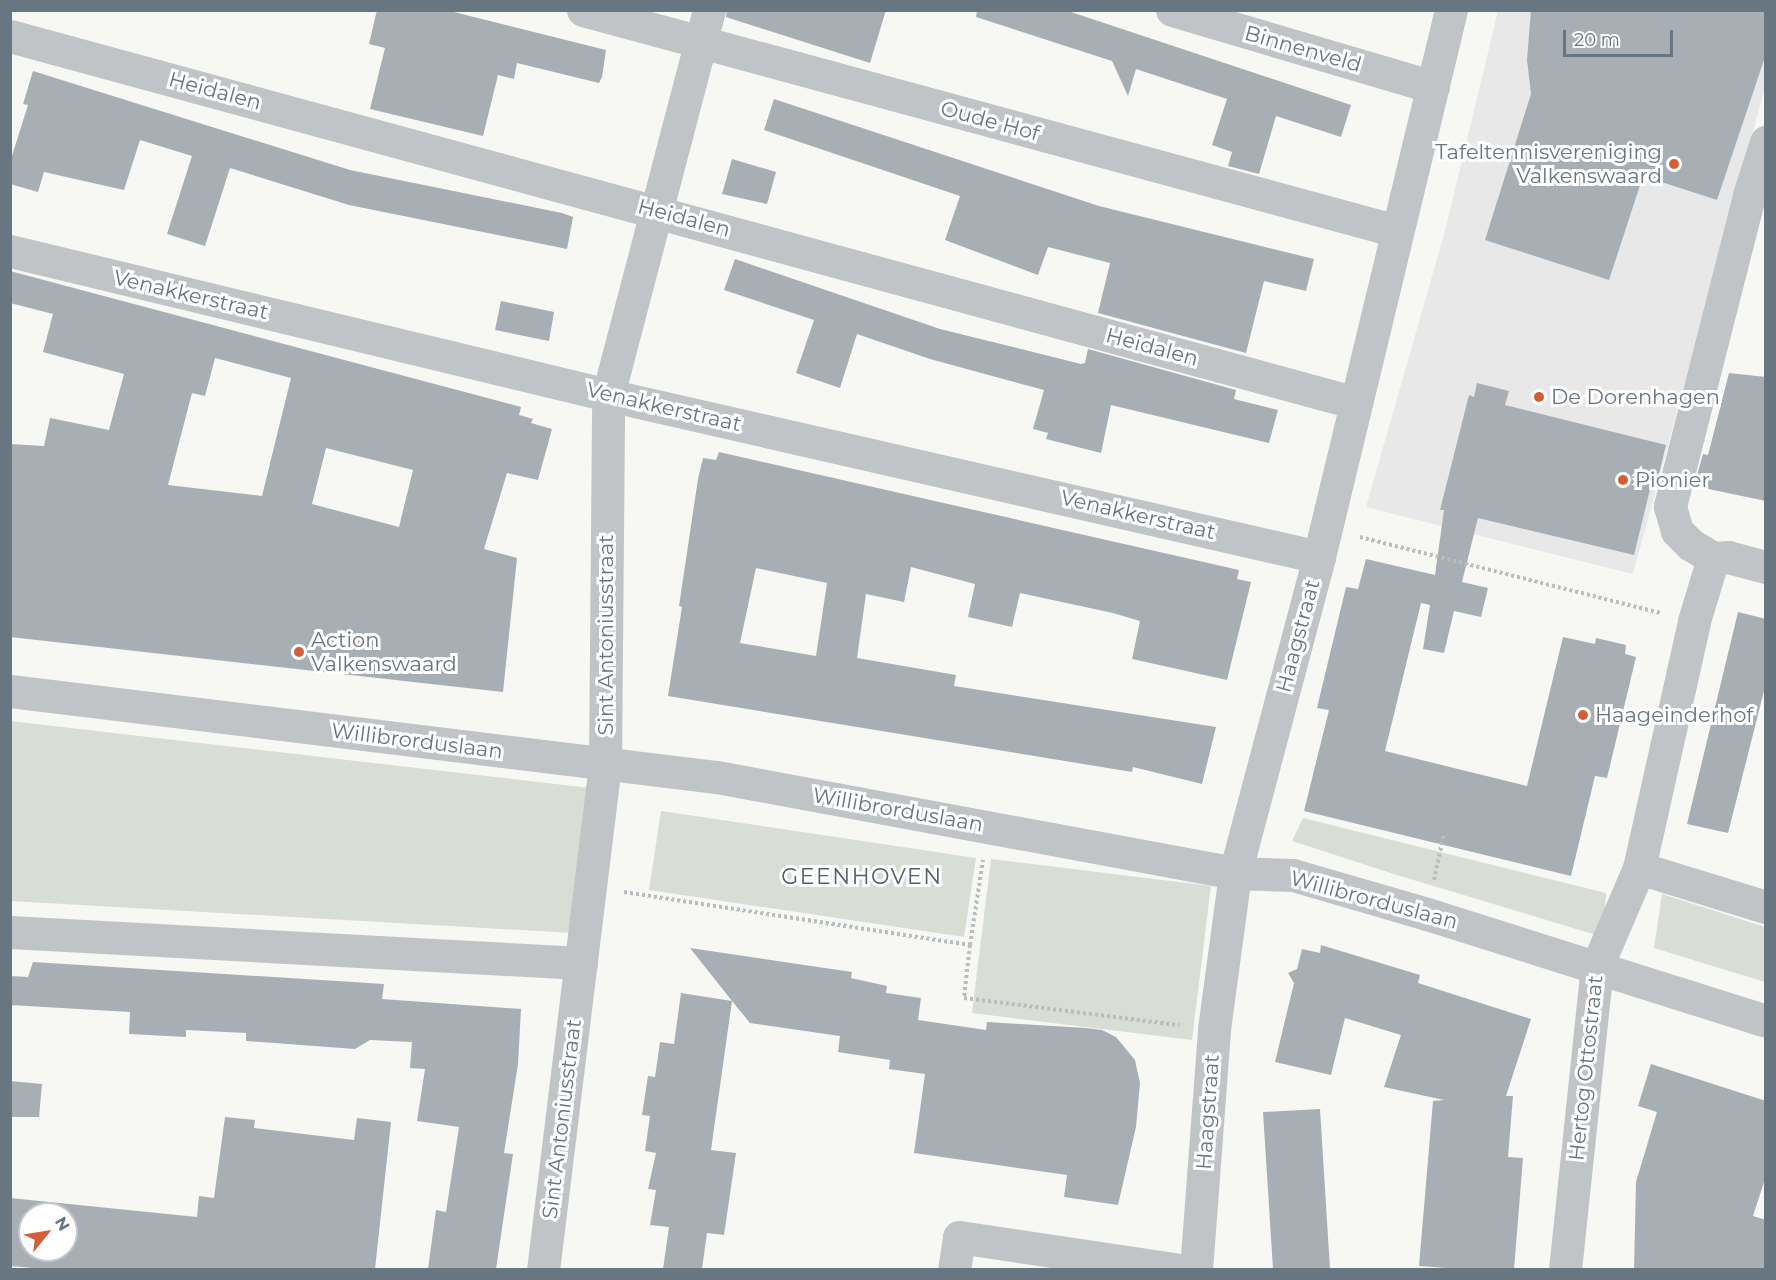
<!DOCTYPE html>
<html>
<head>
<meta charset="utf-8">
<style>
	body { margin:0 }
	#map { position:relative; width:1776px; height:1280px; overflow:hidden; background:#f7f7f4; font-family:Montserrat,sans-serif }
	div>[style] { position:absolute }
	.built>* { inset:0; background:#e7e8e7 }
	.green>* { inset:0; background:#d8ddd5 }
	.building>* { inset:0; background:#a8afb4 }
	.path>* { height:4px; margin-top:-2px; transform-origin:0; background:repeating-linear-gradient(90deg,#babdbf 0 3px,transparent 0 6px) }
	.minor>* { height:33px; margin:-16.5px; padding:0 16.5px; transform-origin:16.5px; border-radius:16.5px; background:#c0c4c7 }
	.dots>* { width:16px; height:16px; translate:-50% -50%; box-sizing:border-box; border:3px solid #fff; border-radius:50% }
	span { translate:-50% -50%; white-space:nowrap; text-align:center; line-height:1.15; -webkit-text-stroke:6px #fff; paint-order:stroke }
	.street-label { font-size:21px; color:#687682 }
	.poi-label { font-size:21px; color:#687682 }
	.right { translate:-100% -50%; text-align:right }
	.left { translate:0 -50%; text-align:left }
	.neighbourhood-label { font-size:22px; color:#566068; letter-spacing:1.5px }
	.frame { position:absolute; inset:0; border:12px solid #687682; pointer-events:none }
	.north { position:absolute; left:18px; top:1202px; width:60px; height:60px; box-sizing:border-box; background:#fff; border:2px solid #c3c8cd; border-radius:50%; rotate:60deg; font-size:16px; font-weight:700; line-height:24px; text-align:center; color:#687682 }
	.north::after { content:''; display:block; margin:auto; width:21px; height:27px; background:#d35d37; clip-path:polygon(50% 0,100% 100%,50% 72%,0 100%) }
	.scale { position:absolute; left:1563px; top:30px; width:110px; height:27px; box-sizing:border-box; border:3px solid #687682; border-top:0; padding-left:8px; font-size:18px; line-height:21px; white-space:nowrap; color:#687682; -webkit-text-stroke:4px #fff; paint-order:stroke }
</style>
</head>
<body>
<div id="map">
	<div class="built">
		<i style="clip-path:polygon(1498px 11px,1765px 11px,1765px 87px,1633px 574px,1366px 507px,1445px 231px)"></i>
	</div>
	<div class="green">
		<i style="clip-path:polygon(10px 721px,590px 788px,573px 933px,11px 901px)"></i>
		<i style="clip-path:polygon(661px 811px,976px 858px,964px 937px,649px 890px)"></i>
		<i style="clip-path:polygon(1303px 818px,1606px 893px,1603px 937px,1397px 875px,1292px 841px)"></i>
		<i style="clip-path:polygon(991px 859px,1211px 886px,1192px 1040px,972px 1013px)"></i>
		<i style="clip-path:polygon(1662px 894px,1765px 927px,1765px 982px,1654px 948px)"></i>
	</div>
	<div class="building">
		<i style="clip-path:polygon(377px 10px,446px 10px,606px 50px,602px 77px,599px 83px,517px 63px,514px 79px,498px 75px,483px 136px,370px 109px,385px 48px,369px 44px)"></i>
		<i style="clip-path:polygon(727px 10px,886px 10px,870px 63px,726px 17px)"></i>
		<i style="clip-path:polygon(977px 10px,1068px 11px,1351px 105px,1341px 137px,1276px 116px,1259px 174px,1228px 166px,1232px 152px,1212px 145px,1227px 99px,1136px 69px,1128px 96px,1112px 61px,976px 17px)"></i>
		<i style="clip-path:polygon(1531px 10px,1766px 10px,1766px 54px,1717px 200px,1643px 176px,1609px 280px,1485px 240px,1531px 94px,1527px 60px)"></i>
		<i style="clip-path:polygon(33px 71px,350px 170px,562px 213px,573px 217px,567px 249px,349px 205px,230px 168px,205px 246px,167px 234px,192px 156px,140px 140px,124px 190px,44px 172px,38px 192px,10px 184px,10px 162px,28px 105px,23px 104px)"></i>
		<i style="clip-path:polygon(774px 99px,1099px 206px,1314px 259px,1306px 291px,1264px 281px,1246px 353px,1098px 313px,1110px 263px,1048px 247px,1038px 275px,945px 240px,960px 196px,764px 130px)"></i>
		<i style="clip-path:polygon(732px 159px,776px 172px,767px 204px,722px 194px)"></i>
		<i style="clip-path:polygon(735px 259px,940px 329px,1081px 364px,1085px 363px,1088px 349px,1236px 390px,1234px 399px,1278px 410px,1269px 443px,1111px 405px,1101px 453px,1046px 439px,1048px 433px,1033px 429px,1044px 390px,930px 359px,857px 334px,840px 388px,796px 373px,814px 320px,724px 290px)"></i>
		<i style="clip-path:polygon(evenodd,10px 271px,521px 407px,519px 415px,533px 419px,531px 423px,552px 429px,538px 480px,507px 473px,484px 549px,517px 558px,503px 692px,10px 637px,10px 444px,44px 446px,50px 418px,109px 430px,124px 374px,43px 352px,53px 314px,10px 303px,10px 271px,215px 358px,291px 378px,262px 496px,168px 485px,192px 393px,205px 396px,215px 358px,10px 271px,326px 448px,413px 470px,399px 527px,312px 504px,326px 448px)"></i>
		<i style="clip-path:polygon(501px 301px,554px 312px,549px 341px,495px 330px)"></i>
		<i style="clip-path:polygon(1729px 373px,1766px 377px,1766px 501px,1694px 486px,1703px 454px,1708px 455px)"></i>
		<i style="clip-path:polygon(1477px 383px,1509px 391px,1505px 405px,1666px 445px,1658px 478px,1653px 477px,1634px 555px,1478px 518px,1462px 582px,1488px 588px,1481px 617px,1454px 611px,1444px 653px,1423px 649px,1430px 605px,1421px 603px,1385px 751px,1527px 786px,1563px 637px,1595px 644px,1596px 638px,1626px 645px,1625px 654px,1636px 657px,1607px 778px,1595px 776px,1571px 876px,1304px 811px,1329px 710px,1317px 708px,1346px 587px,1358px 589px,1366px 559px,1435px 575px,1444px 510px,1440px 510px,1469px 395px,1474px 397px)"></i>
		<i style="clip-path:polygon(evenodd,719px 452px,1239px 570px,1237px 579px,1251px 582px,1227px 680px,1132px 659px,1140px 621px,1113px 613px,1020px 593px,1012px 627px,968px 617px,975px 584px,911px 567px,904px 602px,866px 594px,857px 658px,956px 675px,954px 686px,1216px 727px,1202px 784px,1133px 767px,1132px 772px,668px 696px,682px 607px,679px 606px,698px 479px,703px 458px,716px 460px,719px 452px,756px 568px,827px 583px,816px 656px,740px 643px,756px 568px)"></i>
		<i style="clip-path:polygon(1738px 612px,1766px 619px,1766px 683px,1728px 833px,1687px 824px)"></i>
		<i style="clip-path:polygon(1321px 945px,1420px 975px,1418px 983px,1531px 1019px,1506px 1096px,1513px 1096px,1508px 1157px,1523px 1158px,1514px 1269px,1460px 1269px,1419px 1266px,1433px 1101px,1444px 1100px,1384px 1087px,1401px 1035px,1345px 1018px,1331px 1075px,1275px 1062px,1294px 983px,1288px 973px,1297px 969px,1302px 949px,1320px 953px)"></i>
		<i style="clip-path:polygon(690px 948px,852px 972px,851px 978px,887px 986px,886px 993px,921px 998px,918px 1020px,986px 1030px,987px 1022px,1086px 1028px,1102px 1030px,1116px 1037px,1135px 1060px,1140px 1083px,1136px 1127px,1118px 1205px,1064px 1197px,1067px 1175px,914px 1153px,925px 1074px,889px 1069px,890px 1060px,838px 1052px,840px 1036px,750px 1023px,732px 1001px,711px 1150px,736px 1153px,724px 1235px,707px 1233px,702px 1269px,663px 1269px,669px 1227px,650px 1225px,656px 1190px,648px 1189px,656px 1153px,645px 1151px,650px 1116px,642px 1115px,648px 1076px,655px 1077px,660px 1042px,674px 1044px,681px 993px,732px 1001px)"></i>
		<i style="clip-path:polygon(33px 962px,384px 984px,382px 999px,521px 1009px,518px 1064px,504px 1153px,513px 1154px,496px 1269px,428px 1269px,436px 1210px,446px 1212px,459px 1127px,417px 1121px,425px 1069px,410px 1068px,412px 1042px,370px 1040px,355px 1049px,246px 1041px,246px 1033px,186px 1030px,186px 1037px,129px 1034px,130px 1012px,10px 1005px,10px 976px,28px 977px)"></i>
		<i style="clip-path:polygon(1651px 1064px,1766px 1101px,1766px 1176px,1753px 1216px,1766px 1220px,1766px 1269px,1634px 1269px,1636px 1182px,1657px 1112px,1638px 1106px)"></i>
		<i style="clip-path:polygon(10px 1081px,42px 1084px,39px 1117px,10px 1117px)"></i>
		<i style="clip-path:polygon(1320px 1109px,1330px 1269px,1273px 1269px,1263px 1112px)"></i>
		<i style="clip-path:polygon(evenodd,225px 1117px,255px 1120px,254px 1128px,354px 1140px,357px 1118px,391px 1122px,375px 1269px,45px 1269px,10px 1266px,10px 1198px,197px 1217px,199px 1196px,214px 1198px,225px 1117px,30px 1214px,66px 1214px,66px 1250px,30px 1250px,30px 1214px)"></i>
	</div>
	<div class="path">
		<i style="left:1360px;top:537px;width:310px;rotate:14.2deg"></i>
		<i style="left:1434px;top:880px;width:48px;rotate:-78deg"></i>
		<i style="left:624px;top:892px;width:350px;rotate:8.7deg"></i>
		<i style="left:970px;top:945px;width:53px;rotate:96.5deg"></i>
		<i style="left:964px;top:998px;width:217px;rotate:7.2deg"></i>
		<i style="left:970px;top:945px;width:86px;rotate:-81.3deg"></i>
	</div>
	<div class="minor">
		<i style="left:583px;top:10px;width:843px;rotate:15.19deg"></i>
		<i style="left:1172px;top:10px;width:272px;rotate:16.4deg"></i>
		<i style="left:10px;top:36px;width:1395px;rotate:15.25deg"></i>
		<i style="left:10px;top:251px;width:615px;rotate:13.54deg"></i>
		<i style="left:608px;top:395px;width:729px;rotate:12.84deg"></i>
		<i style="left:1713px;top:558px;width:26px;rotate:-149deg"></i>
		<i style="left:1691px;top:545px;width:20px;rotate:-135deg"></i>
		<i style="left:1677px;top:531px;width:26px;rotate:-106deg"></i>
		<i style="left:1670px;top:506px;width:321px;rotate:-75.7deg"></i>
		<i style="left:1749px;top:195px;width:56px;rotate:-72.2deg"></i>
		<i style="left:1713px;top:558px;width:15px;rotate:-4deg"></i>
		<i style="left:1728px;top:557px;width:39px;rotate:15deg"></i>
		<i style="left:10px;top:691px;width:712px;rotate:6.94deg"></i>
		<i style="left:717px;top:777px;width:527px;rotate:10.5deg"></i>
		<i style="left:1235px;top:873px;width:58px;rotate:2deg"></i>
		<i style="left:1293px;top:875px;width:140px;rotate:16.2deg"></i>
		<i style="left:1427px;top:914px;width:355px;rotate:17.5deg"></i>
		<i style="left:1639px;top:868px;width:133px;rotate:17.1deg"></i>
		<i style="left:10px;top:932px;width:572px;rotate:3.11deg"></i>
		<i style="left:543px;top:1270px;width:510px;rotate:-83.01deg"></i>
		<i style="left:605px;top:764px;width:369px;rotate:-89.5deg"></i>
		<i style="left:608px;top:395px;width:398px;rotate:-75.3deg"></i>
		<i style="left:954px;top:1270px;width:33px;rotate:-81deg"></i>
		<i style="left:959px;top:1237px;width:224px;rotate:8.5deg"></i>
		<i style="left:1196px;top:1270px;width:242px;rotate:-85.7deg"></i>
		<i style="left:1214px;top:1029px;width:157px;rotate:-82.3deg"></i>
		<i style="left:1235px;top:873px;width:327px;rotate:-75.1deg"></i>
		<i style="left:1319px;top:557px;width:563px;rotate:-76.43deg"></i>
		<i style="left:1565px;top:1270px;width:306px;rotate:-84deg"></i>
		<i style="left:1597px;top:966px;width:107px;rotate:-66.8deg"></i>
		<i style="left:1639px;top:868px;width:253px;rotate:-77.4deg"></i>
		<i style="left:1694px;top:621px;width:66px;rotate:-73.2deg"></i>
	</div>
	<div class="dots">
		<i style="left:1674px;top:164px;background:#d35d37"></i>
		<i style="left:1539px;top:397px;background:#d35d37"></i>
		<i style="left:1623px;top:480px;background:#d35d37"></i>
		<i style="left:299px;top:652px;background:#d35d37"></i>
		<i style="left:1583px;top:715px;background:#d35d37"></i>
	</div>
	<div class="street-label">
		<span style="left:1303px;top:49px;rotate:16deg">Binnenveld</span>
		<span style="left:215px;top:91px;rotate:15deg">Heidalen</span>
		<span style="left:990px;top:121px;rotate:15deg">Oude Hof</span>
		<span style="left:684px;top:218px;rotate:15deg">Heidalen</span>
		<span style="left:191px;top:295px;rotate:13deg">Venakkerstraat</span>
		<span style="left:1152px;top:347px;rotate:15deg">Heidalen</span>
		<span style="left:664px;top:407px;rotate:13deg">Venakkerstraat</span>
		<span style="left:1138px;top:515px;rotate:13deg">Venakkerstraat</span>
		<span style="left:606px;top:635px;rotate:-90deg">Sint Antoniusstraat</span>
		<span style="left:1298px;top:636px;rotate:-75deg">Haagstraat</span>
		<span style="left:417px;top:741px;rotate:7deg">Willibrorduslaan</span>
		<span style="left:898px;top:810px;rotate:10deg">Willibrorduslaan</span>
		<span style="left:1374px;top:900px;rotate:15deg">Willibrorduslaan</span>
		<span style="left:1586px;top:1068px;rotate:-84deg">Hertog Ottostraat</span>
		<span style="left:1208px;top:1112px;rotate:-86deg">Haagstraat</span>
		<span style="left:562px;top:1119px;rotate:-83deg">Sint Antoniusstraat</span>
	</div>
	<div class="poi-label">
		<span class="right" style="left:1662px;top:164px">Tafeltennisvereniging<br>Valkenswaard</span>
		<span class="left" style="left:1551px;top:397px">De Dorenhagen</span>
		<span class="left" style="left:1635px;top:480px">Pionier</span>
		<span class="left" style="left:311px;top:652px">Action<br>Valkenswaard</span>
		<span class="left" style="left:1595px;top:715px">Haageinderhof</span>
	</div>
	<div class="neighbourhood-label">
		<span style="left:862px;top:877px">GEENHOVEN</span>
	</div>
	<div class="frame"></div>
	<div class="north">N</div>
	<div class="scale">20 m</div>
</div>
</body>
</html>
